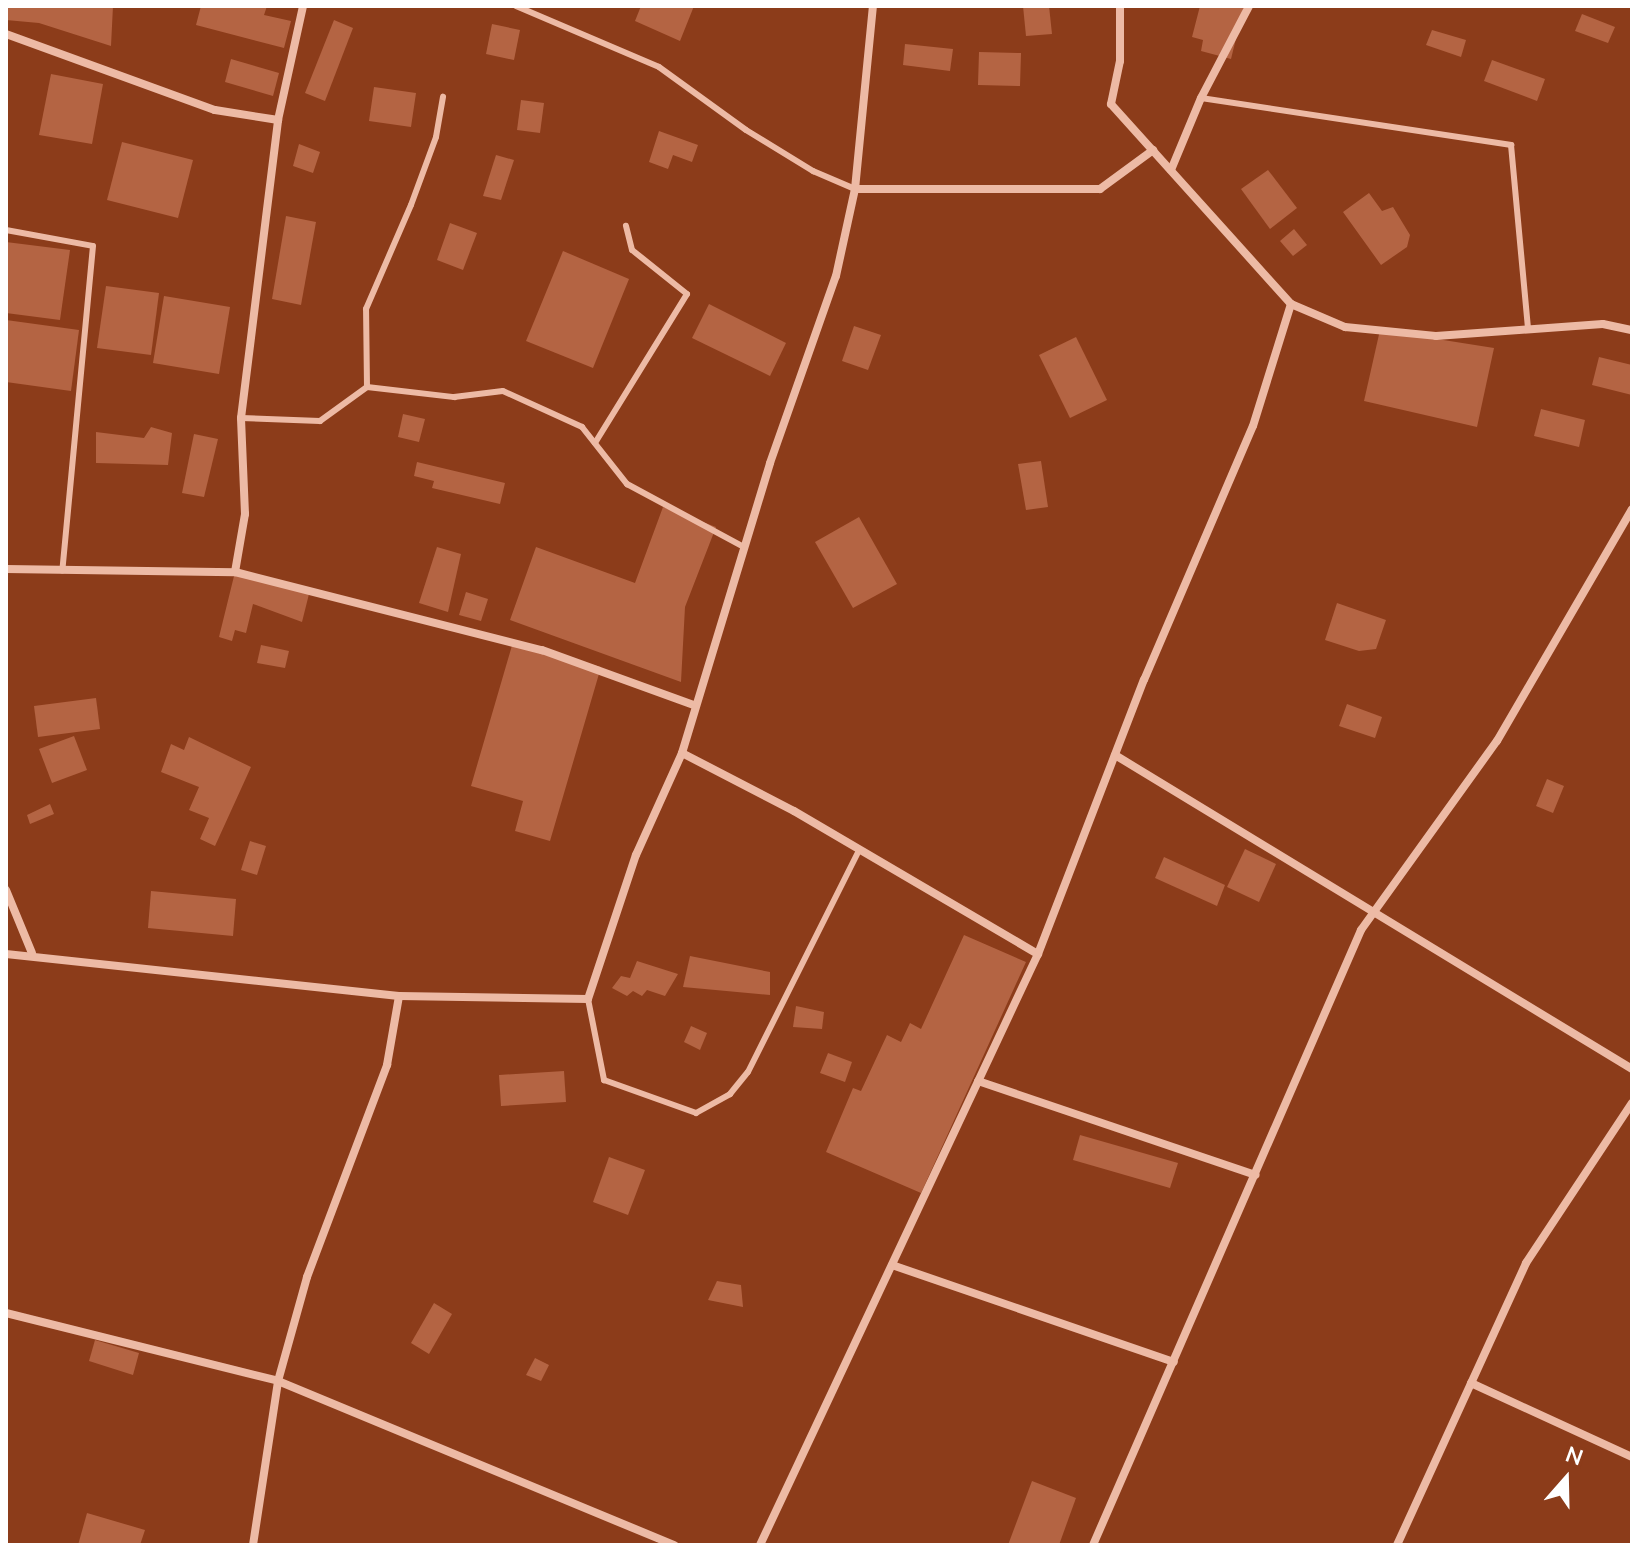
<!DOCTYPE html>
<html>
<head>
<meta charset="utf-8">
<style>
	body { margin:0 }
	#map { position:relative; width:1638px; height:1551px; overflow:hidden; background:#8c3c1a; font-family:"Nunito Sans",sans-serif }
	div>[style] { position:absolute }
	.building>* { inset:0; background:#b46443 }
	.service>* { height:6px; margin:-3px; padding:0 3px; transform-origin:3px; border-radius:3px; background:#edbaa5 }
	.minor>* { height:8px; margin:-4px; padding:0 4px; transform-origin:4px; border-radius:4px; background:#edbaa5 }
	span { translate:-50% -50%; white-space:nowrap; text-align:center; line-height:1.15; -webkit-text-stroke:6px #8c3c1a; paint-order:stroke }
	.frame { position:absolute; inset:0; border:8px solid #fff; pointer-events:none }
	.north { position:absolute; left:1526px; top:1439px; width:80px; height:80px; -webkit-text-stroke:6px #8c3c1a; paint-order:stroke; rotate:20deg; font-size:22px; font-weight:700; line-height:32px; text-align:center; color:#fff }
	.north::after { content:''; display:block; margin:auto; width:28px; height:36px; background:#fff; clip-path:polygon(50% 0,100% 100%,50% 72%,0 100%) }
</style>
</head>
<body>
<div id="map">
	<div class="building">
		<i style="clip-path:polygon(6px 6px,113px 6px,111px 46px,39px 23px,6px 20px)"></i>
		<i style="clip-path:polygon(201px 6px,267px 6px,264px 15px,291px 21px,284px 48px,196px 25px)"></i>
		<i style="clip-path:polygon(641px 6px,694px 6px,680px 41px,635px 21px)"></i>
		<i style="clip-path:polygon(1023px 6px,1049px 6px,1052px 34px,1026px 36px)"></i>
		<i style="clip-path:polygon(1200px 6px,1244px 6px,1231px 59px,1201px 51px,1203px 40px,1192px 37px)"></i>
		<i style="clip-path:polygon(1582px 14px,1615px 27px,1608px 43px,1575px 31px)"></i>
		<i style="clip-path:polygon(334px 20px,353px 28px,325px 101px,305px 93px)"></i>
		<i style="clip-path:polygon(492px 24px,520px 30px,514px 60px,486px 54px)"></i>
		<i style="clip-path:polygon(1432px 30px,1466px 40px,1461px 57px,1426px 45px)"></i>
		<i style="clip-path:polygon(905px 44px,953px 49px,950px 71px,903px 65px)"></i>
		<i style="clip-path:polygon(979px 52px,1021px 53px,1020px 86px,978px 85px)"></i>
		<i style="clip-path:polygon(231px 59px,279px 73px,273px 96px,225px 82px)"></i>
		<i style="clip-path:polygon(1492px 60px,1545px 79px,1537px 101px,1484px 81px)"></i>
		<i style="clip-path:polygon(51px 74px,103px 84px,92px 144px,39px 135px)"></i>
		<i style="clip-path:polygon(374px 87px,416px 93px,411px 127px,369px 121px)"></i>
		<i style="clip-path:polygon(521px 100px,544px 103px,540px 133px,517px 130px)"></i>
		<i style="clip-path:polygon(659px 131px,698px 145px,692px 162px,673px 155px,668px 169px,649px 162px)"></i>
		<i style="clip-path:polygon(122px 142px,193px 160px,178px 218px,107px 200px)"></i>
		<i style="clip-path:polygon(299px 144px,320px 152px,313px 173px,293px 166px)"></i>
		<i style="clip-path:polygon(496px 155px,514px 160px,501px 200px,483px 196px)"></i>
		<i style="clip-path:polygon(1268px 170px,1297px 208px,1270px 229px,1241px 189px)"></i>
		<i style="clip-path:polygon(1369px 193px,1382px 211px,1393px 207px,1410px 235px,1407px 247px,1381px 265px,1343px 212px)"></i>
		<i style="clip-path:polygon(286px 216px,316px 222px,301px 305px,272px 299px)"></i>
		<i style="clip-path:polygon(450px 223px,477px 233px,463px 270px,437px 260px)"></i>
		<i style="clip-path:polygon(1294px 229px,1307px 245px,1293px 256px,1280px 241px)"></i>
		<i style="clip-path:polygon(6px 242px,70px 250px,60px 320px,6px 313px)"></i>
		<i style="clip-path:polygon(563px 251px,629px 279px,593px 368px,526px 341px)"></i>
		<i style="clip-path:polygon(106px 286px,159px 293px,151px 355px,97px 348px)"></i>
		<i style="clip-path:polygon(164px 296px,230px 307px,219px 374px,153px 363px)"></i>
		<i style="clip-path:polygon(709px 304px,786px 343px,770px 376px,692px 338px)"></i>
		<i style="clip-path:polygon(6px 320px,79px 330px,71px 391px,6px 382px)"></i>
		<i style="clip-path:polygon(854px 326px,881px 335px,868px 370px,842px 361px)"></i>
		<i style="clip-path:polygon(1380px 330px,1494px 348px,1477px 427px,1364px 401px)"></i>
		<i style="clip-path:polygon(1076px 337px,1107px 400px,1070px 418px,1039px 355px)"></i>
		<i style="clip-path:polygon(1599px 357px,1632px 365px,1632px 395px,1592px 385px)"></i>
		<i style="clip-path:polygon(1541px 409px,1585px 420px,1579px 447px,1534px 436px)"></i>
		<i style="clip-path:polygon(403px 414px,425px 419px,419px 442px,398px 437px)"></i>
		<i style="clip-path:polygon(151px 427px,172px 433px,168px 465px,96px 463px,96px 432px,144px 438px)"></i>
		<i style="clip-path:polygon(194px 434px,218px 439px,204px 497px,182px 493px)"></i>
		<i style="clip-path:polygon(1041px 461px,1048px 507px,1026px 510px,1018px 464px)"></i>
		<i style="clip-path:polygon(417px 462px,505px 483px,500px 504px,432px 488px,434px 481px,414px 476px)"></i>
		<i style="clip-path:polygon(663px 507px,716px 527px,685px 607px,681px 682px,510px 620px,536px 547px,635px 583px)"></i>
		<i style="clip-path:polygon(859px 517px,897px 584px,853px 608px,815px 542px)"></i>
		<i style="clip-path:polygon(437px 547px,461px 554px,448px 612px,419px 603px)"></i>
		<i style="clip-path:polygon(235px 572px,310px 590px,302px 622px,253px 604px,246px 633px,235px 630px,232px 641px,219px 637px)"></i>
		<i style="clip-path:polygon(466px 592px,488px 599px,481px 621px,459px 615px)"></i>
		<i style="clip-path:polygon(1337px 603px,1386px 620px,1376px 649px,1359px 651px,1325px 640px)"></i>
		<i style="clip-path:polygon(513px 642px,601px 667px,550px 841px,515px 831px,523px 801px,471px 786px)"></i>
		<i style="clip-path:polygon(261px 645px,289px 651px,285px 668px,257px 663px)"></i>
		<i style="clip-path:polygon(96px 698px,100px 729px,38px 737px,34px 706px)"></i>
		<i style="clip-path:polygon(1347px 704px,1382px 717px,1375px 738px,1339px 726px)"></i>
		<i style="clip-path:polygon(74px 736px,87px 770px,52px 783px,39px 749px)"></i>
		<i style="clip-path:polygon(189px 737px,251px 767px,215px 846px,200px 839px,209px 818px,189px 810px,199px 787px,161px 772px,171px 744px,184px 750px)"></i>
		<i style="clip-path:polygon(1547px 779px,1564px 786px,1553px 813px,1536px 806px)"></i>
		<i style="clip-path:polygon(50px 804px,54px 814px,30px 824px,27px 815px)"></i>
		<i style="clip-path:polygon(250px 841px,266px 846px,257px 875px,241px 870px)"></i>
		<i style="clip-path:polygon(1245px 849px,1276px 864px,1259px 902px,1227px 887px)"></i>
		<i style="clip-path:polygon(1164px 857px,1225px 885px,1217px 906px,1155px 878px)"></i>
		<i style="clip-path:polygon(151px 891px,236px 899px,233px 936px,148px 928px)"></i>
		<i style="clip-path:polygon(964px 935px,1026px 962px,921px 1193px,826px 1152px,853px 1088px,861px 1091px,887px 1035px,901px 1042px,910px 1023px,921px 1029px)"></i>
		<i style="clip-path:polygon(690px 956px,770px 972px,770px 995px,683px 987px)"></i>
		<i style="clip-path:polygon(637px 961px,678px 974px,665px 996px,647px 990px,642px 996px,633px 991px,627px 996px,612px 988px,621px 976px,630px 978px)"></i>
		<i style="clip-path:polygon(796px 1006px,824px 1012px,822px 1029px,793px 1027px)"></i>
		<i style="clip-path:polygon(691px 1026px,707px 1033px,700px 1050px,684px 1042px)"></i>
		<i style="clip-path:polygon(828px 1053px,852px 1062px,845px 1082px,820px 1073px)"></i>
		<i style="clip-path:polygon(564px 1071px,566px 1102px,501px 1106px,499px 1075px)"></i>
		<i style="clip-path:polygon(1080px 1135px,1178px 1163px,1170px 1188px,1073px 1160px)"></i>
		<i style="clip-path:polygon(609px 1157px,645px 1170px,628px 1215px,593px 1202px)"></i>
		<i style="clip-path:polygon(717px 1281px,741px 1285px,743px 1307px,708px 1300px)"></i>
		<i style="clip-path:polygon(434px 1303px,452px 1314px,429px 1354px,411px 1343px)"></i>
		<i style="clip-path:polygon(95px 1340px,139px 1353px,133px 1375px,89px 1361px)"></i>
		<i style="clip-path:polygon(535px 1358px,549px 1365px,541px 1381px,526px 1375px)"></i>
		<i style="clip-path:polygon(1032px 1481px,1076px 1498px,1059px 1545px,1008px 1545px)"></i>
		<i style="clip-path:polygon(87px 1513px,145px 1530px,140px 1545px,78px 1545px)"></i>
	</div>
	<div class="service">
		<i style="left:516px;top:6px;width:155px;rotate:23.1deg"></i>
		<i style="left:659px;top:67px;width:107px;rotate:35.9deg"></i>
		<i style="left:746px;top:130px;width:79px;rotate:31.5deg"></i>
		<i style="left:813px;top:171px;width:46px;rotate:23.2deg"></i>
		<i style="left:1201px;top:98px;width:314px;rotate:8.6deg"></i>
		<i style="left:1511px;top:145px;width:185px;rotate:84.7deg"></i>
		<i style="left:6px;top:230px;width:88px;rotate:10.4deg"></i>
		<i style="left:93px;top:246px;width:326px;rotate:95.4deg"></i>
		<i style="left:367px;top:387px;width:78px;rotate:-90.7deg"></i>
		<i style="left:366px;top:309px;width:113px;rotate:-66.6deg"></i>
		<i style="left:411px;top:205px;width:72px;rotate:-69.8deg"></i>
		<i style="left:436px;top:137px;width:41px;rotate:-80.1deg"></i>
		<i style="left:241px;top:418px;width:79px;rotate:2.2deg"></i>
		<i style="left:320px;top:421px;width:58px;rotate:-35.9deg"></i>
		<i style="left:367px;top:387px;width:88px;rotate:6.6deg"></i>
		<i style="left:454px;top:397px;width:49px;rotate:-7deg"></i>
		<i style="left:503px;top:391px;width:87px;rotate:24.5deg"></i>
		<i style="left:582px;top:427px;width:73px;rotate:51.7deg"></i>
		<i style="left:627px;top:484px;width:133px;rotate:28.3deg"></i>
		<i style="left:595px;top:443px;width:175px;rotate:-58.3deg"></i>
		<i style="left:687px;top:294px;width:70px;rotate:-141.3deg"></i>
		<i style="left:632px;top:250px;width:25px;rotate:-104deg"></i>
		<i style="left:588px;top:999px;width:83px;rotate:78.8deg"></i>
		<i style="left:604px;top:1080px;width:98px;rotate:19.7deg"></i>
		<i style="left:696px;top:1113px;width:39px;rotate:-29deg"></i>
		<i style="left:730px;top:1094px;width:28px;rotate:-51deg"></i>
		<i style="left:748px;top:1072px;width:248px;rotate:-63.4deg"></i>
	</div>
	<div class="minor">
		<i style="left:6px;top:34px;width:222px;rotate:20deg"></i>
		<i style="left:215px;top:110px;width:64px;rotate:9deg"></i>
		<i style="left:1171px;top:170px;width:78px;rotate:-67.4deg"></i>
		<i style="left:1201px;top:98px;width:104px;rotate:-62.4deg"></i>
		<i style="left:855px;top:189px;width:245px"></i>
		<i style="left:1100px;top:189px;width:66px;rotate:-36.3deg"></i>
		<i style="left:1291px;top:304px;width:59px;rotate:23.1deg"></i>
		<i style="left:1345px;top:327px;width:91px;rotate:5.6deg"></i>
		<i style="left:1436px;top:336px;width:167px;rotate:-4.1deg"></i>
		<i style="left:1603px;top:324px;width:30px;rotate:12deg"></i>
		<i style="left:6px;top:569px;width:229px;rotate:0.8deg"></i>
		<i style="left:235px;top:572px;width:317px;rotate:14.3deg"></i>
		<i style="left:542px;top:650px;width:162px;rotate:19.9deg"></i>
		<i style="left:235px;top:572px;width:59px;rotate:-80.2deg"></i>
		<i style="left:245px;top:514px;width:96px;rotate:-92.4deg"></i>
		<i style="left:241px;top:418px;width:300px;rotate:-82.9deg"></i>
		<i style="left:278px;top:120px;width:117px;rotate:-77.6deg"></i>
		<i style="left:682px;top:753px;width:126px;rotate:27.4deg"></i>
		<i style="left:794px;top:811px;width:283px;rotate:30.4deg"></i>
		<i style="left:1115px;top:755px;width:605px;rotate:31.27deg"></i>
		<i style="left:6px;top:890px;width:68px;rotate:67.6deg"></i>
		<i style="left:6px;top:954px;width:395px;rotate:6.1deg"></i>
		<i style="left:399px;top:996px;width:189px;rotate:0.9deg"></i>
		<i style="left:588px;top:999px;width:152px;rotate:-71.6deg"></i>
		<i style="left:636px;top:855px;width:112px;rotate:-65.7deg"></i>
		<i style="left:682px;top:753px;width:303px;rotate:-73.1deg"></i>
		<i style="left:770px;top:463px;width:198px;rotate:-70.6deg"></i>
		<i style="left:836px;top:276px;width:89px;rotate:-77.7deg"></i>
		<i style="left:855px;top:189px;width:184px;rotate:-84.4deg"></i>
		<i style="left:978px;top:1081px;width:293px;rotate:18.7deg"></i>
		<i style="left:892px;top:1265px;width:298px;rotate:19deg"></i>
		<i style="left:6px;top:1313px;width:280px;rotate:14deg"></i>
		<i style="left:278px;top:1381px;width:429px;rotate:22.5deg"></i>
		<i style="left:1471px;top:1383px;width:177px;rotate:24.7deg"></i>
		<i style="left:253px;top:1545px;width:166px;rotate:-81.3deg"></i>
		<i style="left:278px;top:1381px;width:108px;rotate:-74.4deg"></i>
		<i style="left:307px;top:1277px;width:227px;rotate:-69.3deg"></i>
		<i style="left:387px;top:1065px;width:70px;rotate:-80.1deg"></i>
		<i style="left:760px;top:1545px;width:653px;rotate:-64.81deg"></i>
		<i style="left:1038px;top:954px;width:294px;rotate:-68.9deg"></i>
		<i style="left:1144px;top:680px;width:276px;rotate:-66.8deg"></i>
		<i style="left:1253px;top:426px;width:128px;rotate:-72.7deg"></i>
		<i style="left:1291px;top:304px;width:269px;rotate:-132deg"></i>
		<i style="left:1111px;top:104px;width:44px;rotate:-78.2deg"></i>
		<i style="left:1120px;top:61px;width:55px;rotate:-90deg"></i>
		<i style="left:1093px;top:1545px;width:671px;rotate:-66.45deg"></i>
		<i style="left:1361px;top:930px;width:233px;rotate:-54.3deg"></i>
		<i style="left:1497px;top:741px;width:268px;rotate:-59.8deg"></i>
		<i style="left:1397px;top:1545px;width:310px;rotate:-65.4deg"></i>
		<i style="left:1526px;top:1263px;width:192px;rotate:-56.5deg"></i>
	</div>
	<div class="frame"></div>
	<div class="north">N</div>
</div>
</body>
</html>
